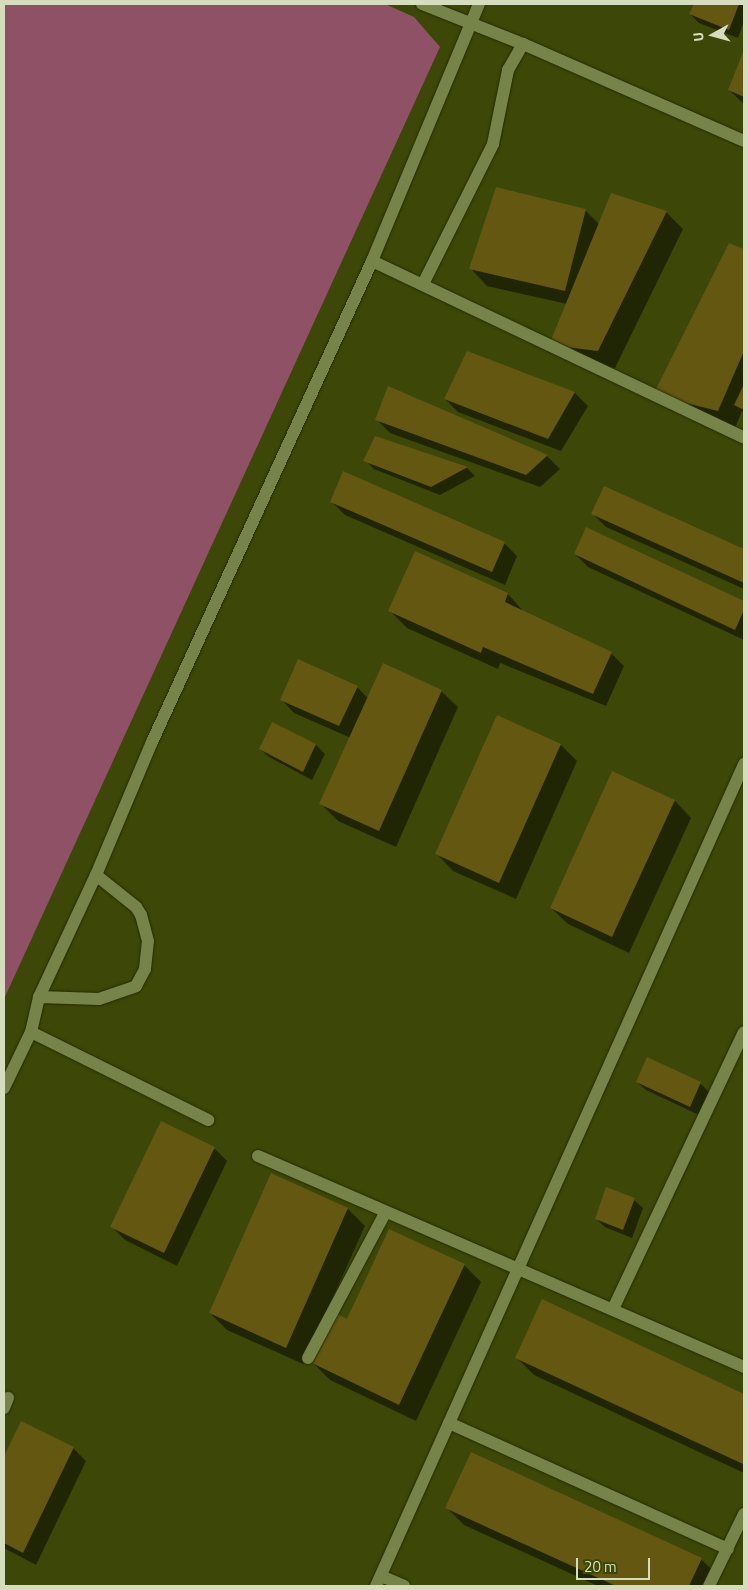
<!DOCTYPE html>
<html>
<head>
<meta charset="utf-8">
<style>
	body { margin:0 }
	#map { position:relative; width:748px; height:1590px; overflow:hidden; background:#3d4708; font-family:"Titillium Web",sans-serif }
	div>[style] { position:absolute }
	.green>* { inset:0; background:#8f5166 }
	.shadow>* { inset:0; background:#0007 }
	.building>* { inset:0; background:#635712 }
	.roads { filter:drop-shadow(0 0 1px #252c00) drop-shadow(0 0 1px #252c00) }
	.minor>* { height:12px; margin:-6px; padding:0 6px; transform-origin:6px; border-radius:6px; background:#778449 }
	span { translate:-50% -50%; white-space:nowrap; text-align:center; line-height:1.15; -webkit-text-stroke:4.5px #3d4708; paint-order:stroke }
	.frame { position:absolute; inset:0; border:5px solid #d6ddbf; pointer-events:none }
	.north { position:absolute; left:688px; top:10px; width:50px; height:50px; -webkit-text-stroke:4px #3d4708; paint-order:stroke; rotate:263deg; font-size:14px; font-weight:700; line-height:20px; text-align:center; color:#d6ddbf }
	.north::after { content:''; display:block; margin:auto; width:18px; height:22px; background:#d6ddbf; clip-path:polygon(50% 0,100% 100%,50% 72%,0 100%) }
	.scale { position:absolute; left:576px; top:1558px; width:74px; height:22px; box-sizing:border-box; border:2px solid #d6ddbf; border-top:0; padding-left:6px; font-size:15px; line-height:18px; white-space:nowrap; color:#d6ddbf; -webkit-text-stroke:4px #3d4708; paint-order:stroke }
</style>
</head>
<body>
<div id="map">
	<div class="green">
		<i style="clip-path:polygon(4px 4px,385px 4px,414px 17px,440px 47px,4px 999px)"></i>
	</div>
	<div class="shadow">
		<i style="clip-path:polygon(696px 4px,744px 4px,744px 21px,738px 38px,699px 23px,690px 14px)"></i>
		<i style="clip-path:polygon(744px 53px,744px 104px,729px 90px)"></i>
		<i style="clip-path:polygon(612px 194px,666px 212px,683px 229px,615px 368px,567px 361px,551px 344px,567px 304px,487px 286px,471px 269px,585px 210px,600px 225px)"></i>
		<i style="clip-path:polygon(730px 244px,744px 250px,744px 414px,742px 411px,735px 428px,671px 411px,654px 395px)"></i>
		<i style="clip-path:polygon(467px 352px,575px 393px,588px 406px,561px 451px,458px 412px,445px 399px)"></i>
		<i style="clip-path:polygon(389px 387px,547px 456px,560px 469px,540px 487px,390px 433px,377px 420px)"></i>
		<i style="clip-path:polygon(376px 437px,467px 468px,475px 476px,440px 495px,374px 469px,365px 460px)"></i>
		<i style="clip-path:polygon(604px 488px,744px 550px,744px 589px,606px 527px,593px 514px)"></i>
		<i style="clip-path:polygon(332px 502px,504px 543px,517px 556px,505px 585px,345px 515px)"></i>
		<i style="clip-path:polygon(587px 529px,744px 603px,744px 640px,588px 567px,575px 554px)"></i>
		<i style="clip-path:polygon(416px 553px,508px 594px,524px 612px,611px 653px,624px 666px,606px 706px,500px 663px,498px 669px,407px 628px,390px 611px)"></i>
		<i style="clip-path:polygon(357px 687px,368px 698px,441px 691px,458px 707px,396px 847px,338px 821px,321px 804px,351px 738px,294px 713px,281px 699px)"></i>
		<i style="clip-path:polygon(273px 724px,316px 745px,325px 754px,312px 780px,269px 757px,260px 749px)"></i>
		<i style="clip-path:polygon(561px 745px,577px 761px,516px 899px,453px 871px,437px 854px)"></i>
		<i style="clip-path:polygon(675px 801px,691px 818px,629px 953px,568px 924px,551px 908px)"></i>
		<i style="clip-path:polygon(647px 1059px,701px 1084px,709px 1092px,699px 1115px,646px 1090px,637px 1082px)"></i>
		<i style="clip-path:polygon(214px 1148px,227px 1161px,177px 1266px,125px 1240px,112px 1227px)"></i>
		<i style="clip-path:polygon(271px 1175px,348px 1209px,365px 1226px,303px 1364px,227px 1330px,210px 1313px)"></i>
		<i style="clip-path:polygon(634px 1200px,643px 1208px,632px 1238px,605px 1227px,596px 1219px)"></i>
		<i style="clip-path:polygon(464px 1265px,481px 1282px,416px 1421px,330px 1380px,313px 1363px,348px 1320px)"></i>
		<i style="clip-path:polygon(543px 1301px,744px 1395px,744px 1473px,534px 1375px,517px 1358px)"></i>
		<i style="clip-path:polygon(21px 1422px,73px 1448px,86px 1461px,36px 1565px,4px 1548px,4px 1458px)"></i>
		<i style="clip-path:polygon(447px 1508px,701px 1559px,718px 1576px,713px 1586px,598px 1586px,464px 1525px)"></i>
	</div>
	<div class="building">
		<i style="clip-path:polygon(694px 4px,739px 4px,729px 30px,689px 14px)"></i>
		<i style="clip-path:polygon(744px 50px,744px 97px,728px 90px)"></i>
		<i style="clip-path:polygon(496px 187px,586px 209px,565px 291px,469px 269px)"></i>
		<i style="clip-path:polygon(611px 193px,667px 211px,598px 351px,549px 345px)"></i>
		<i style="clip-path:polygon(729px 243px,744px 249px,744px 351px,718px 411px,653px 395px)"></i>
		<i style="clip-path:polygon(467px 351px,575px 392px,548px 439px,444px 399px)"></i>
		<i style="clip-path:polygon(744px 384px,744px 410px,734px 405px)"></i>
		<i style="clip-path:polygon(388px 386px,548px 455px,526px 475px,375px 420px)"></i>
		<i style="clip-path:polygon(375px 436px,468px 467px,431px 487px,363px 461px)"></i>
		<i style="clip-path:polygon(343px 471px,505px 542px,492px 572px,330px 502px)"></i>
		<i style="clip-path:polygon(604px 486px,744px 549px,744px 583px,591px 514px)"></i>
		<i style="clip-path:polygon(586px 527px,744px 601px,744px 610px,735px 630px,574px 554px)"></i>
		<i style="clip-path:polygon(415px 551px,508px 593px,505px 602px,612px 652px,593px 694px,483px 647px,481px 653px,388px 611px)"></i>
		<i style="clip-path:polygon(298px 659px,358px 686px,339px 726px,280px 700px)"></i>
		<i style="clip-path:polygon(383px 663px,442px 690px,379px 831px,319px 804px)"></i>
		<i style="clip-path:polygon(497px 715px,561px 744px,499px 883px,435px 854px)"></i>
		<i style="clip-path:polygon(272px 722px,316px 744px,303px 772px,259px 749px)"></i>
		<i style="clip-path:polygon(612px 771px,675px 800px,612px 937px,550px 908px)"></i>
		<i style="clip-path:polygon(647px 1057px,701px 1082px,690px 1107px,636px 1082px)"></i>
		<i style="clip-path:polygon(161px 1121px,215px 1147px,164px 1253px,110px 1227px)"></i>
		<i style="clip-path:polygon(271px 1173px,348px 1208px,286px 1348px,209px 1313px)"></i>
		<i style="clip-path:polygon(606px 1187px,635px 1198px,623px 1230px,595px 1219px)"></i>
		<i style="clip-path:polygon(389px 1229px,465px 1264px,399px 1405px,312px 1363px,335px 1313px,347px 1319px)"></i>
		<i style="clip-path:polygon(542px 1299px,744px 1394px,743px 1464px,515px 1358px)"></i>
		<i style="clip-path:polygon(21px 1421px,74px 1447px,23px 1553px,4px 1543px,4px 1456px)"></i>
		<i style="clip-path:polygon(471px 1452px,702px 1558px,689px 1586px,616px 1586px,445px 1508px)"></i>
	</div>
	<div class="roads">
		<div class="minor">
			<i style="left:422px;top:4px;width:109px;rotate:21.6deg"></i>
			<i style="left:523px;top:44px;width:241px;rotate:23.7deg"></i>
			<i style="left:372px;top:261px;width:412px;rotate:25.4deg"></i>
			<i style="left:423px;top:284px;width:157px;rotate:-63.4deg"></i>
			<i style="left:493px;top:144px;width:76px;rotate:-78.5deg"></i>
			<i style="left:508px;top:70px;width:30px;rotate:-60deg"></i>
			<i style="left:39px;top:997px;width:60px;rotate:1.9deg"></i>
			<i style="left:99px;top:999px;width:39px;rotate:-19deg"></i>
			<i style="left:136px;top:986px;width:19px;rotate:-62deg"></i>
			<i style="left:145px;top:969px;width:28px;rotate:-84deg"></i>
			<i style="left:148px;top:941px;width:27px;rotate:-105deg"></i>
			<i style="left:141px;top:915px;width:9px;rotate:-122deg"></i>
			<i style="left:136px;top:907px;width:51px;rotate:-141.3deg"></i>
			<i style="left:31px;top:1032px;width:198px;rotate:26.4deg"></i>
			<i style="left:4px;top:1088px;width:62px;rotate:-64.3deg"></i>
			<i style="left:31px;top:1032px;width:36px;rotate:-77deg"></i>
			<i style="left:39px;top:997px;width:135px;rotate:-65deg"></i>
			<i style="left:96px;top:875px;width:144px;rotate:-67.2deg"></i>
			<i style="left:152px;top:742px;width:529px;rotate:-65.42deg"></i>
			<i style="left:372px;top:261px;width:278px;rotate:-67.4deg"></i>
			<i style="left:258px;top:1156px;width:530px;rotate:23.47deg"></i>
			<i style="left:613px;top:1309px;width:306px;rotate:-64.7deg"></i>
			<i style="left:308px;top:1358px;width:164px;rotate:-62deg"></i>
			<i style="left:4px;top:1408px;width:11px;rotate:-68deg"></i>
			<i style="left:449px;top:1423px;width:306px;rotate:24.3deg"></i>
			<i style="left:381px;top:1576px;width:25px;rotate:23deg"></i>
			<i style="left:376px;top:1586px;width:901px;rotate:-65.88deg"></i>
			<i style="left:709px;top:1586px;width:80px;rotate:-64.1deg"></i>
		</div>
	</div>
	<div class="frame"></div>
	<div class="north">U</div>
	<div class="scale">20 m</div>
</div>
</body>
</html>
